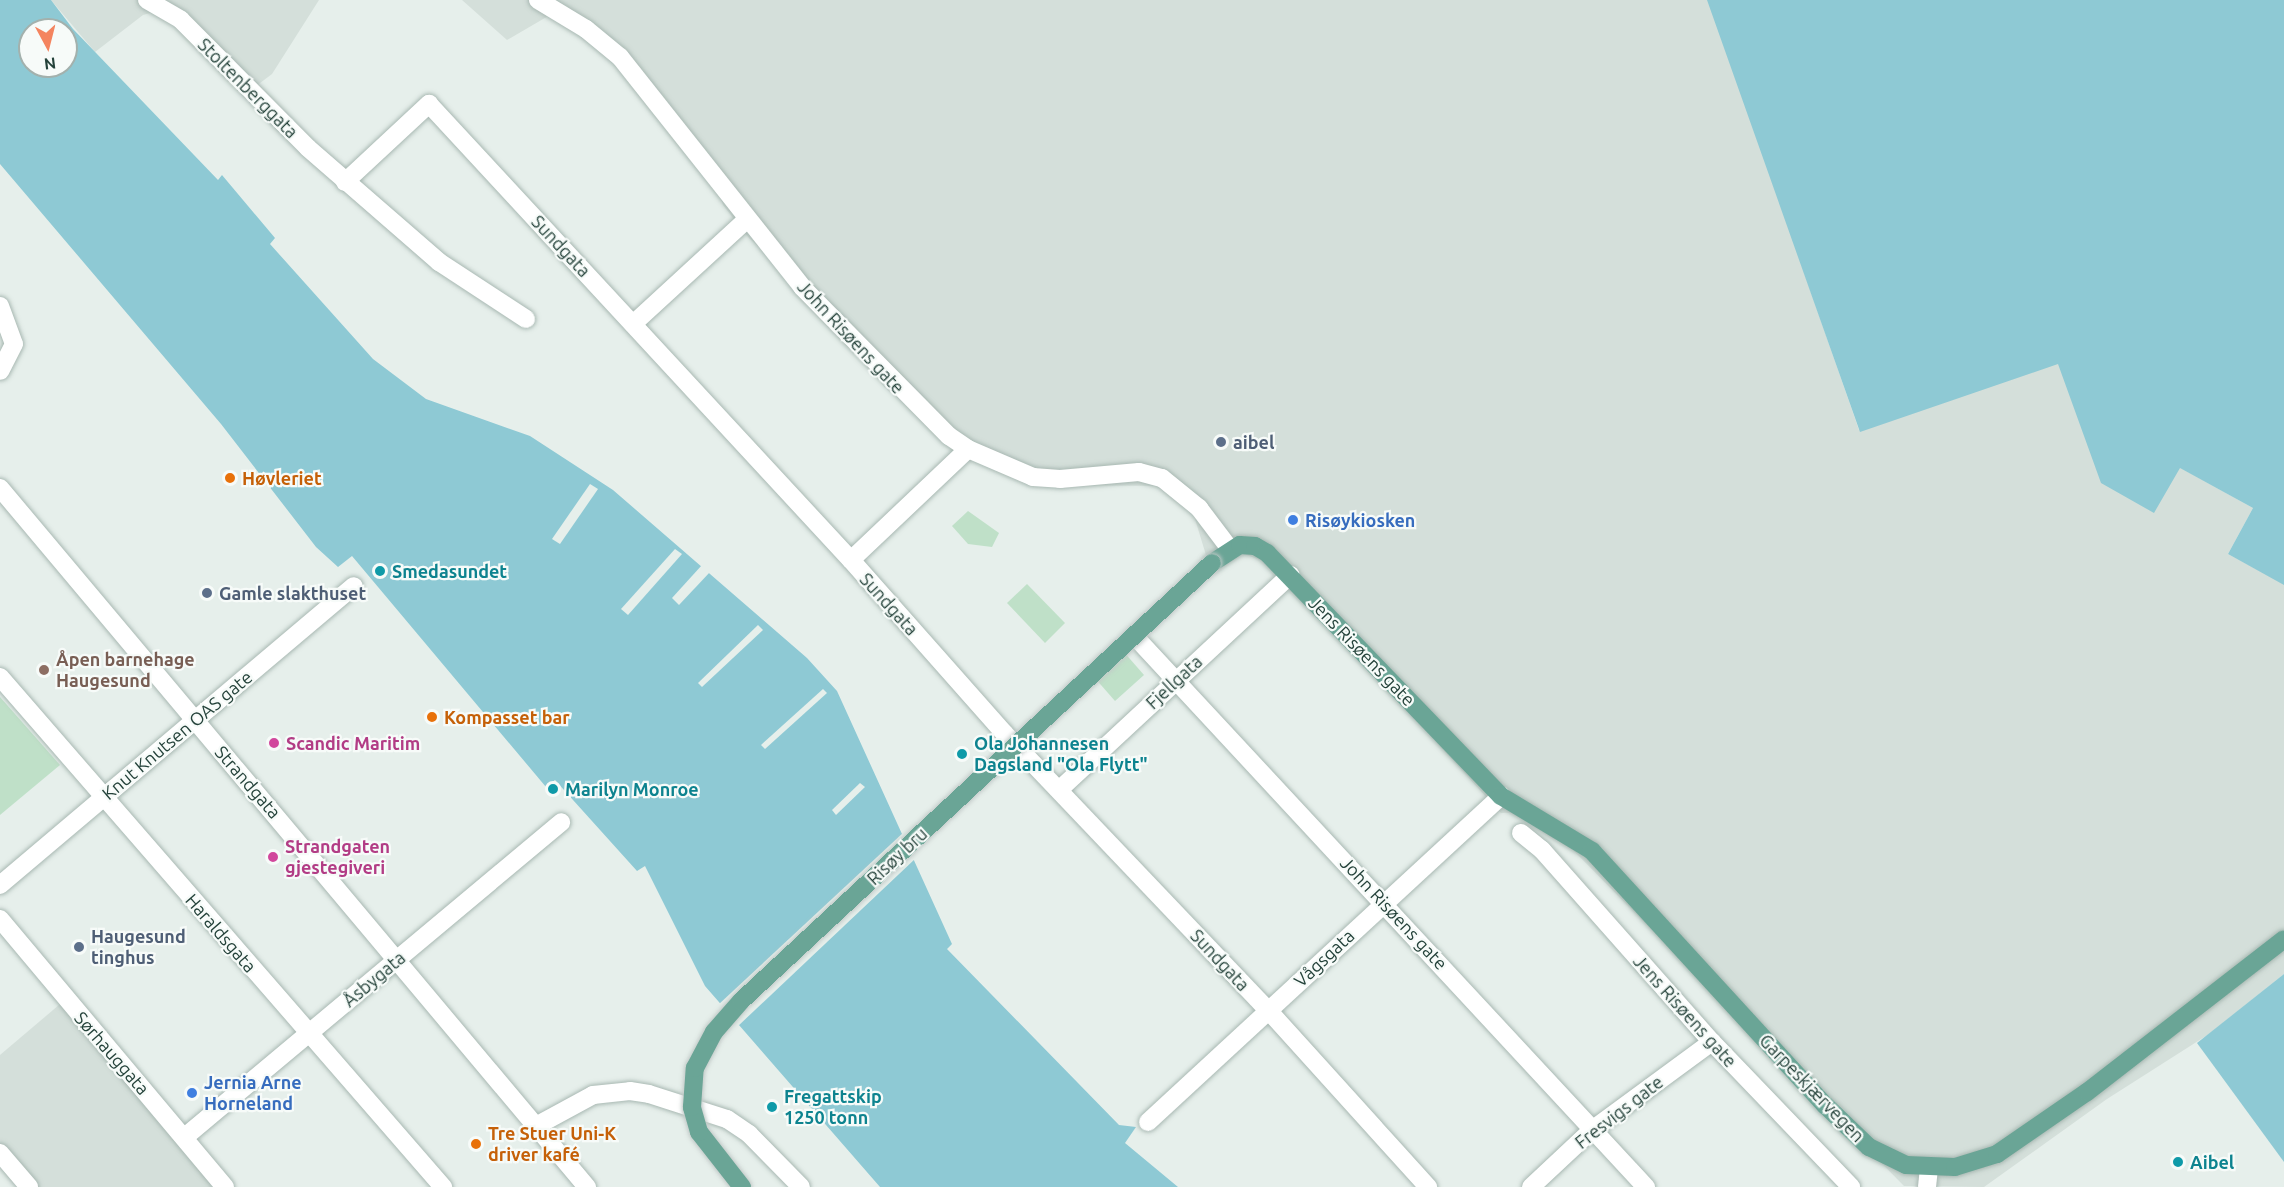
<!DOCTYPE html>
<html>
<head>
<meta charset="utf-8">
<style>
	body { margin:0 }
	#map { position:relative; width:2284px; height:1187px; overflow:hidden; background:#e6efeb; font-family:Ubuntu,sans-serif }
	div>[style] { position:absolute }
	.built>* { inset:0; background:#d4dfda }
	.green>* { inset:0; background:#bfe0c8 }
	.water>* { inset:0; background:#8ec9d4 }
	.pier>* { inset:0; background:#e6efeb }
	.roads { filter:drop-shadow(0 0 2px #a8b8b2) drop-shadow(0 0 2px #a8b8b2) }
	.minor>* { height:18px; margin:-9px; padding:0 9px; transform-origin:9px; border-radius:9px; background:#fff }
	.major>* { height:18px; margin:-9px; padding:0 9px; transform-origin:9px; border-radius:9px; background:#6aa596 }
	.bridges { filter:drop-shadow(0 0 2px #c2cac8) drop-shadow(0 0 2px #c2cac8) }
	.major-bridge>* { height:18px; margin:-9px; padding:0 9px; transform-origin:9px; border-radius:9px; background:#6aa596 }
	.dots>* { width:16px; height:16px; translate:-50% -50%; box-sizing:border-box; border:3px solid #f7fbf9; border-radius:50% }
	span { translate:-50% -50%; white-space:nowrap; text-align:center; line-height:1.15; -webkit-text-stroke:4.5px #f7fbf9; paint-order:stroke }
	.street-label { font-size:18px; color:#24423a }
	.service-label { font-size:18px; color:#4e5e75; font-weight:700 }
	.left { translate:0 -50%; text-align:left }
	.food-label { font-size:18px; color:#c56008; font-weight:700 }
	.shop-label { font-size:18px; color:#366cbe; font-weight:700 }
	.culture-label { font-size:18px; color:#0d838f; font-weight:700 }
	.education-label { font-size:18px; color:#785e54; font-weight:700 }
	.hotel-label { font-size:18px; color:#b23c85; font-weight:700 }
	.north { position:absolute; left:18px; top:18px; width:60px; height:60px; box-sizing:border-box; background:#f7fbf9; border:2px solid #a3b1ad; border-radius:50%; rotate:173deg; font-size:16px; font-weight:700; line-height:24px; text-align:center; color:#24423a }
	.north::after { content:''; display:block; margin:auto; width:21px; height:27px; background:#f4845f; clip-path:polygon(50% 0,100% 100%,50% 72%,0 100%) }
</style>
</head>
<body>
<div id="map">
	<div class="built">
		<i style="clip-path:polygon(51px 0,319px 0,272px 74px,256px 86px,171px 7px,143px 15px,95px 52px)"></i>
		<i style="clip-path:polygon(462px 0,1709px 0,1859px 430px,2059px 362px,2179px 467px,2253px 508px,2228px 554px,2284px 584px,2284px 974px,2209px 1034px,2107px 1099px,1984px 1187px,1904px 1186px,1573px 850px,1560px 832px,1527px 812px,1501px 813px,1274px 565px,1236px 551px,1209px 565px,1188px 496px,1174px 486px,1032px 485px,971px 455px,885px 388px,806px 290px,749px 238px,723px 205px,710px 166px,605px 46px,550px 15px,507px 40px)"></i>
		<i style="clip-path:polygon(66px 999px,225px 1187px,29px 1187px,0 1153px,0 1055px)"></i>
	</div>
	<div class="green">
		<i style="clip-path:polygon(968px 511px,999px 533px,992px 547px,968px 544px,952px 526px)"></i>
		<i style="clip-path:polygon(1027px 584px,1065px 623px,1045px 643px,1007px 603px)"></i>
		<i style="clip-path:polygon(1123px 651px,1144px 675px,1115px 701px,1094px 677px)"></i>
		<i style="clip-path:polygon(0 697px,60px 765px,0 815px)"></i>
	</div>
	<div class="water">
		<i style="clip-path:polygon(evenodd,0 0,51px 0,73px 29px,218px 180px,222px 175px,275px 238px,270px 244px,373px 359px,426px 399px,530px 436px,613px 490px,807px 658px,837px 691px,952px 944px,947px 949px,1119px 1125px,1136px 1127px,1125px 1143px,1178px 1187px,880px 1187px,705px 986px,645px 866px,637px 871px,555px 780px,546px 787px,352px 556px,338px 567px,316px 547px,221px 424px,0 164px,0 0,30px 30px,66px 30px,66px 66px,30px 66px,30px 30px)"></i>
		<i style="clip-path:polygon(1707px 0,2284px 0,2284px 585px,2228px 554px,2253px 508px,2180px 468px,2154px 513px,2101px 483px,2058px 364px,1860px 432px)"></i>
		<i style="clip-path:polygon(2284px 974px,2284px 1162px,2197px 1043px)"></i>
	</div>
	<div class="pier">
		<i style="clip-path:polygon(590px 484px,598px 489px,560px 544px,552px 539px)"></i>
		<i style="clip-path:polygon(675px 549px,682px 554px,628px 615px,621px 609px)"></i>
		<i style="clip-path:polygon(702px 565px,710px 572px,679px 605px,672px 598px)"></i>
		<i style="clip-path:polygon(758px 625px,763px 630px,702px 687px,698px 683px)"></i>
		<i style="clip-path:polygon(823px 689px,827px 693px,765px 749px,761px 745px)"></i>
		<i style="clip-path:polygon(860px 783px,865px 787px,836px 815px,832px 810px)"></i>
		<i style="clip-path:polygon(904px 832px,916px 858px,737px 1027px,718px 1005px)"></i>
	</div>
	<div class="roads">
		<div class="minor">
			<i style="left:147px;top:0;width:39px;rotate:30deg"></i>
			<i style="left:181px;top:20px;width:180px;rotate:45.2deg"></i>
			<i style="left:308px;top:148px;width:174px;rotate:41deg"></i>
			<i style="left:439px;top:262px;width:104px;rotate:33.2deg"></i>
			<i style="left:538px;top:0;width:56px;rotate:31.1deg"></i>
			<i style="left:586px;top:29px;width:44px;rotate:39.5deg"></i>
			<i style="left:620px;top:57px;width:293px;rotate:51.6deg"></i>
			<i style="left:802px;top:287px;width:209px;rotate:45.4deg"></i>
			<i style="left:949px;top:436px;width:23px;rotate:34deg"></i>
			<i style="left:968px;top:449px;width:71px;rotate:23.3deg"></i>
			<i style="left:1033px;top:477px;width:27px;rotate:4deg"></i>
			<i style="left:1060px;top:479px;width:79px;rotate:-5.1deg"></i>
			<i style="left:1139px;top:472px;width:24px;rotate:15deg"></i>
			<i style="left:1162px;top:478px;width:48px;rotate:39deg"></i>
			<i style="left:1199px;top:508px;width:51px;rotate:52.9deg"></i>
			<i style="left:345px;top:182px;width:115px;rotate:-42.9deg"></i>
			<i style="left:429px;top:104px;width:621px;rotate:47.22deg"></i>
			<i style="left:851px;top:560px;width:232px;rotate:48.5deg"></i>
			<i style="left:1005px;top:734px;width:381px;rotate:46.4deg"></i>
			<i style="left:1268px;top:1010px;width:239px;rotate:47.9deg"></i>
			<i style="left:0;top:306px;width:40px;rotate:69.8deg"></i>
			<i style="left:14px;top:344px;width:30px;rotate:117deg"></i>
			<i style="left:633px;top:324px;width:154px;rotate:-42.6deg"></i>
			<i style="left:0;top:488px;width:913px;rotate:49.98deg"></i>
			<i style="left:851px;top:560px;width:161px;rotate:-43.5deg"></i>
			<i style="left:1140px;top:642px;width:744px;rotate:47.13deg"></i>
			<i style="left:0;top:677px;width:676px;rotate:49.02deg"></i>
			<i style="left:1059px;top:790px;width:316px;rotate:-42.9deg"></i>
			<i style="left:1521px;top:833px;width:27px;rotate:39deg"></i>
			<i style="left:1542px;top:850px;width:256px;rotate:48.5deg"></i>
			<i style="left:1712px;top:1042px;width:201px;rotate:46.2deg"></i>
			<i style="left:0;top:885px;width:463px;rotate:-40.2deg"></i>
			<i style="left:0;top:919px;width:350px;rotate:50deg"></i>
			<i style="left:1148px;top:1122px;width:481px;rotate:-42.7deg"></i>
			<i style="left:536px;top:1126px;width:65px;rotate:-28.5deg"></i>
			<i style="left:593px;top:1095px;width:37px;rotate:-6deg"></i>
			<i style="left:630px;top:1091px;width:19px;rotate:9deg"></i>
			<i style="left:649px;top:1094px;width:82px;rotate:17.8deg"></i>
			<i style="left:727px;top:1119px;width:27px;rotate:34deg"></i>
			<i style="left:749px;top:1134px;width:74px;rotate:45.5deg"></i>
			<i style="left:186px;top:1136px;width:489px;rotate:-39.9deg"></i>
			<i style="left:0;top:1153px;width:45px;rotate:49.5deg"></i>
			<i style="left:1531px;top:1187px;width:83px;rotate:-43.1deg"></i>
			<i style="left:1592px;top:1130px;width:149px;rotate:-36.3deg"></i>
			<i style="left:1927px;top:1187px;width:19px;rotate:-84deg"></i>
		</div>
		<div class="major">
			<i style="left:1212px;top:563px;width:33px;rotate:-33deg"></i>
			<i style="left:1240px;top:545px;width:15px;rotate:4deg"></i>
			<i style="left:1255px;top:546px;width:14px;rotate:30deg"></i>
			<i style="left:1267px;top:553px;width:337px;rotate:46.1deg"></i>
			<i style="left:1501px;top:796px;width:106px;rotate:31.1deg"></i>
			<i style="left:1592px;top:851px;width:345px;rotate:47.5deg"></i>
			<i style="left:1825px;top:1105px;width:61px;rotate:43.7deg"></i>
			<i style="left:1869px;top:1147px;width:41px;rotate:25.9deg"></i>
			<i style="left:1906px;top:1165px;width:49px;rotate:2.3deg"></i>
			<i style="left:1955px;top:1167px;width:44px;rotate:-17.2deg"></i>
			<i style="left:1997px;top:1154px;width:109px;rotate:-34.6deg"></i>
			<i style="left:2087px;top:1092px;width:249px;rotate:-37.8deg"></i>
		</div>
	</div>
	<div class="bridges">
		<div class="major-bridge">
			<i style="left:742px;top:1187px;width:70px;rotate:-128deg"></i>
			<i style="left:699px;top:1132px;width:26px;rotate:-106deg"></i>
			<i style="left:692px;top:1107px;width:39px;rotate:-86deg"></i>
			<i style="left:695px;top:1068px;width:41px;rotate:-62.2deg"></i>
			<i style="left:714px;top:1032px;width:41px;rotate:-48.9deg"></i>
			<i style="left:741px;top:1001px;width:643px;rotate:-42.92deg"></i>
		</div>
	</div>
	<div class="dots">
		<i style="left:1221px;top:442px;background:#5c6f8a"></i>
		<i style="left:230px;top:478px;background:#e8710a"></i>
		<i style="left:1293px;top:520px;background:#3f7fe0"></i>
		<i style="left:380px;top:571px;background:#0f9aa8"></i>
		<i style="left:207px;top:593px;background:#5c6f8a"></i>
		<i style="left:44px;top:670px;background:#8d6e63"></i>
		<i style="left:432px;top:717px;background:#e8710a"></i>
		<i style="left:274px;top:743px;background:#d1479c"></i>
		<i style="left:962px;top:754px;background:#0f9aa8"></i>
		<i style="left:553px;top:789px;background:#0f9aa8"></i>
		<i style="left:273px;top:857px;background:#d1479c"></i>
		<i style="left:79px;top:947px;background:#5c6f8a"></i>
		<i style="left:192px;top:1093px;background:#3f7fe0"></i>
		<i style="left:772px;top:1107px;background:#0f9aa8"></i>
		<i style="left:476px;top:1144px;background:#e8710a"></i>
		<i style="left:2178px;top:1162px;background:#0f9aa8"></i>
	</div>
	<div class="street-label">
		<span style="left:248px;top:88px;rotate:45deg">Stoltenberggata</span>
		<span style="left:561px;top:246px;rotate:47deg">Sundgata</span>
		<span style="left:851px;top:337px;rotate:47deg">John Risøens gate</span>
		<span style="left:889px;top:604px;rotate:48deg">Sundgata</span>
		<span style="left:1362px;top:651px;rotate:46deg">Jens Risøens gate</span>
		<span style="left:1174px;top:682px;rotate:-43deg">Fjellgata</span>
		<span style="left:177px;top:735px;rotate:-40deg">Knut Knutsen OAS gate</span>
		<span style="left:248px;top:782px;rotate:49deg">Strandgata</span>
		<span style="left:897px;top:856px;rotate:-43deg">Risøy bru</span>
		<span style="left:1394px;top:913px;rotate:47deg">John Risøens gate</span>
		<span style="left:221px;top:933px;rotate:49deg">Haraldsgata</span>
		<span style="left:1324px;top:958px;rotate:-43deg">Vågsgata</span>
		<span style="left:1220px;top:960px;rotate:47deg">Sundgata</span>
		<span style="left:374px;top:979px;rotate:-40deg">Åsbygata</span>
		<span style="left:1685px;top:1011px;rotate:48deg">Jens Risøens gate</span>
		<span style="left:112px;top:1053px;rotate:49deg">Sørhauggata</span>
		<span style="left:1812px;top:1088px;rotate:46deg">Garpeskjærvegen</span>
		<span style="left:1619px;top:1112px;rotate:-38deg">Fresvigs gate</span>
	</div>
	<div class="service-label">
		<span class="left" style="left:1233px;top:442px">aibel</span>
		<span class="left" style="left:219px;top:593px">Gamle slakthuset</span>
		<span class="left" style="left:91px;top:947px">Haugesund<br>tinghus</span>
	</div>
	<div class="food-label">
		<span class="left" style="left:242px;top:478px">Høvleriet</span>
		<span class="left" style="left:444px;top:717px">Kompasset bar</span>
		<span class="left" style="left:488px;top:1144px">Tre Stuer Uni-K<br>driver kafé</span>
	</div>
	<div class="shop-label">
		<span class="left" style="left:1305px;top:520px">Risøykiosken</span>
		<span class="left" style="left:204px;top:1093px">Jernia Arne<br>Horneland</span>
	</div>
	<div class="culture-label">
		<span class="left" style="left:392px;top:571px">Smedasundet</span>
		<span class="left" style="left:974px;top:754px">Ola Johannesen<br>Dagsland "Ola Flytt"</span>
		<span class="left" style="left:565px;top:789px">Marilyn Monroe</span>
		<span class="left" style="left:784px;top:1107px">Fregattskip<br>1250 tonn</span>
		<span class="left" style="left:2190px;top:1162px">Aibel</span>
	</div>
	<div class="education-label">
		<span class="left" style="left:56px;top:670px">Åpen barnehage<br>Haugesund</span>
	</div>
	<div class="hotel-label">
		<span class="left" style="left:286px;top:743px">Scandic Maritim</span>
		<span class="left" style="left:285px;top:857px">Strandgaten<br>gjestegiveri</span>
	</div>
	<div class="north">N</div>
</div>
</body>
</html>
